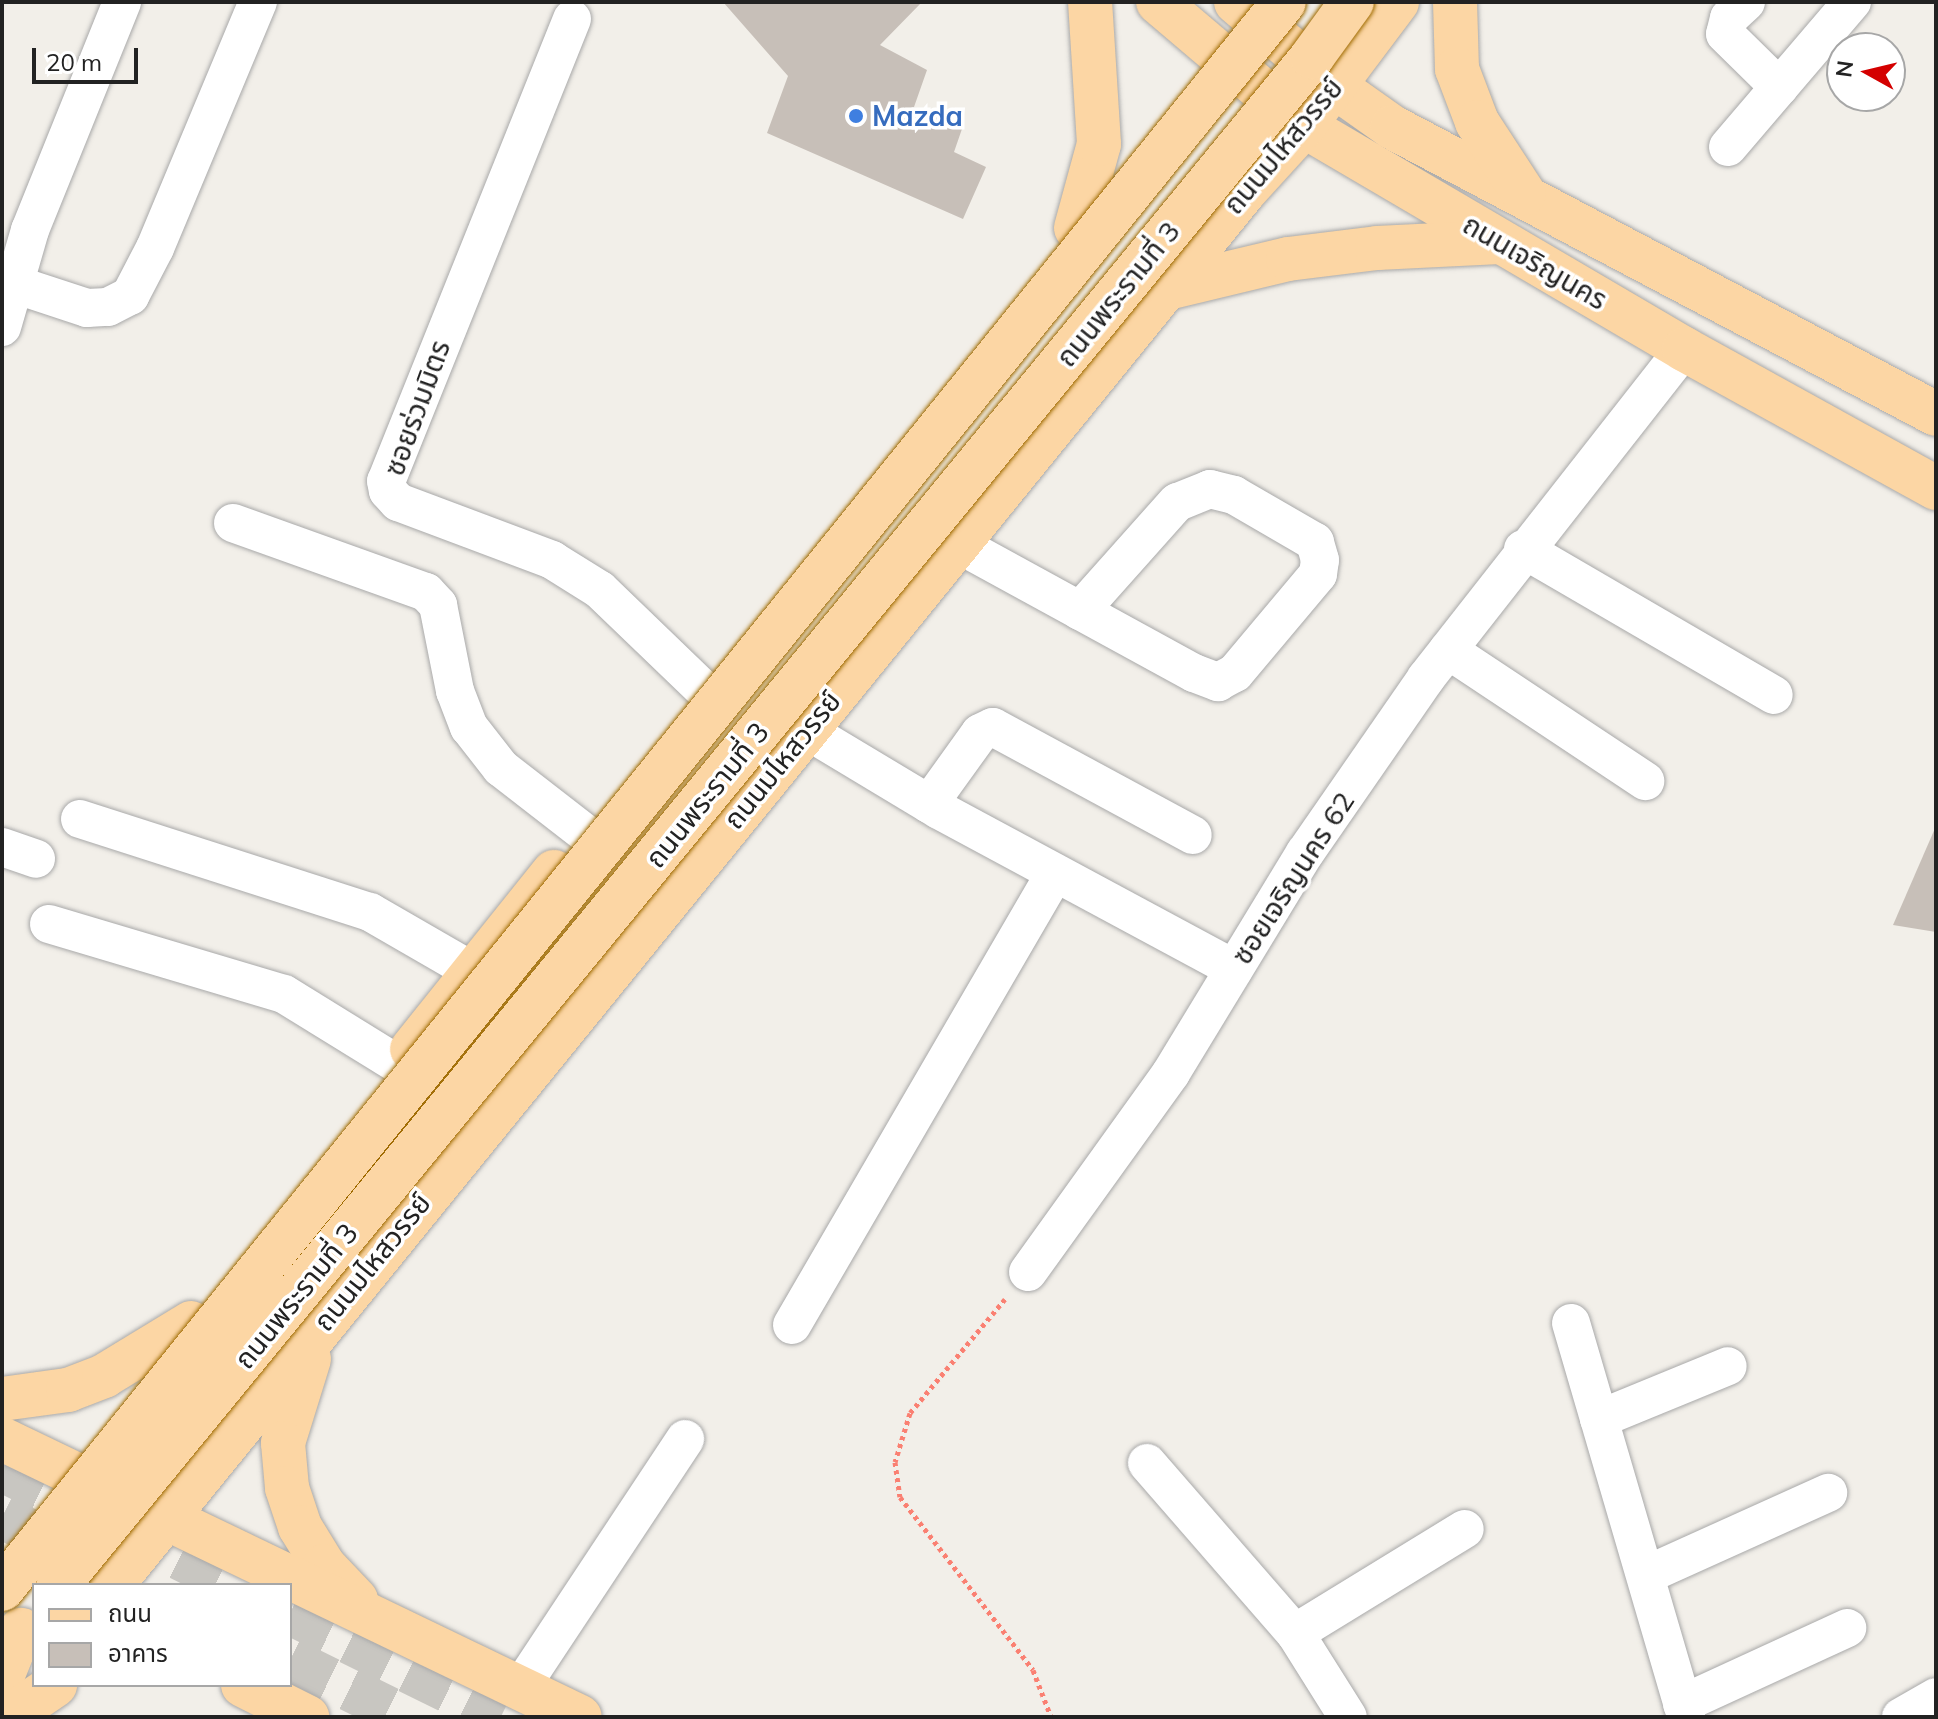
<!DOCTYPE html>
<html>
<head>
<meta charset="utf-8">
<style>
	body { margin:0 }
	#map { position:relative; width:1938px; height:1719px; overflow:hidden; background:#f2efe9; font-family:Mulish,"Noto Sans Thai",sans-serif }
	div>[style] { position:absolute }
	.building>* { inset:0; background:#c7bfb8 }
	.major-tunnel>* { height:44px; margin-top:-22px; transform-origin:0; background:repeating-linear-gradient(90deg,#c8c6c1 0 44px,transparent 0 66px) }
	.path>* { height:5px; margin-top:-2.5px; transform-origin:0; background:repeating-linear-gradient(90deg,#fa8072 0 4px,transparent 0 8px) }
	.roads { filter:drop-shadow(0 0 2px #a9a9a9) drop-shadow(0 0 2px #a9a9a9) }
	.minor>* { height:38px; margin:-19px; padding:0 19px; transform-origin:19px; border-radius:19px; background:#fff }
	.major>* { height:44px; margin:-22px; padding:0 22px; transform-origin:22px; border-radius:22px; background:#fcd6a4 }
	.bridges { filter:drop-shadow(0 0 2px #a06b00) drop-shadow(0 0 2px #a06b00) }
	.major-bridge>* { height:44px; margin:-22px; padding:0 22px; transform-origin:22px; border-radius:22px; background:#fcd6a4 }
	.dots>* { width:22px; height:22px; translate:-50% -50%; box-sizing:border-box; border:4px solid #fff; border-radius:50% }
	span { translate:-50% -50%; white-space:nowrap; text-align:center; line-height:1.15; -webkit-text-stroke:7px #fff; paint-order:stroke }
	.shop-label { font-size:28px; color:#366cbe; font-weight:700 }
	.left { translate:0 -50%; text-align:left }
	.street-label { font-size:28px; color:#222 }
	.frame { position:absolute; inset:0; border:4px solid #222; pointer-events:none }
	.legend { position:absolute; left:32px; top:1583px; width:260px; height:104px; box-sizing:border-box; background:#fff; border:2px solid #a7a7a7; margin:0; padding:10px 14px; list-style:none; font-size:24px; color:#222 }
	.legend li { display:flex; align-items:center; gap:16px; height:40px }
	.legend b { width:40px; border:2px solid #a7a7a7 }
	.north { position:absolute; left:1826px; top:32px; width:80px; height:80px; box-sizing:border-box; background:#fff; border:2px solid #a7a7a7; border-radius:50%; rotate:278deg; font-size:22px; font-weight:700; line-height:32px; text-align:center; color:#222 }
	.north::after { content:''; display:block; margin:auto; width:28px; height:36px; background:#d40000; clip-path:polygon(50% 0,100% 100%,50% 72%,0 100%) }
	.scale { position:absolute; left:32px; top:48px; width:106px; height:36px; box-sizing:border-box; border:4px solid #222; border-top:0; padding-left:10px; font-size:24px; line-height:28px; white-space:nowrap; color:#222; -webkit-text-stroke:6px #fff; paint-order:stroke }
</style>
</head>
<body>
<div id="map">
	<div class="building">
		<i style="clip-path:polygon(723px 2px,922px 2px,880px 45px,927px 70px,914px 107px,963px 126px,954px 152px,986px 167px,963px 219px,767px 133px,788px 76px)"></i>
		<i style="clip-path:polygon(1936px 826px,1936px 932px,1893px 925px)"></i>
	</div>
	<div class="major-tunnel">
		<i style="left:2px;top:1470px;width:259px;rotate:26.4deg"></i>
		<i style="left:2px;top:1517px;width:83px;rotate:26.6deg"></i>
		<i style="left:290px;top:1613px;width:235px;rotate:26.2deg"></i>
		<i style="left:290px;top:1660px;width:129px;rotate:26.2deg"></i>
	</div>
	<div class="path">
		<i style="left:1005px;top:1299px;width:148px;rotate:129.8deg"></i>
		<i style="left:910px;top:1413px;width:51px;rotate:107deg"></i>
		<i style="left:895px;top:1462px;width:35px;rotate:82deg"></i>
		<i style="left:900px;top:1497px;width:218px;rotate:52.4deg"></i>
		<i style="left:1033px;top:1670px;width:50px;rotate:69deg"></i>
	</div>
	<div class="roads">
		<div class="minor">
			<i style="left:1746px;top:2px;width:23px;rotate:137deg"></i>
			<i style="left:1729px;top:18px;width:16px;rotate:104deg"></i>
			<i style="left:1725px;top:34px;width:76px;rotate:44.5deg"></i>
			<i style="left:572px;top:19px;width:498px;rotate:111.9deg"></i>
			<i style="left:386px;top:481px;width:10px;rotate:79deg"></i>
			<i style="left:388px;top:491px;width:15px;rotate:48deg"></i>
			<i style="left:398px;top:502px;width:165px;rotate:20.6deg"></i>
			<i style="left:552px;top:560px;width:57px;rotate:32deg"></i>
			<i style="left:600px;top:590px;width:143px;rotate:43.9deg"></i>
			<i style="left:1728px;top:147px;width:191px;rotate:-49.5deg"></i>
			<i style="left:17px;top:285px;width:74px;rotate:18.2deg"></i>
			<i style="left:87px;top:308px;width:21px;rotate:-3deg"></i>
			<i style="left:108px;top:307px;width:25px;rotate:-27deg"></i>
			<i style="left:130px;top:296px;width:54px;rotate:-62.5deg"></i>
			<i style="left:155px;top:248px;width:267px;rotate:-67.3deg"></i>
			<i style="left:2px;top:327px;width:101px;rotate:-73.9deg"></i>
			<i style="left:30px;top:230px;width:246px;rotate:-68deg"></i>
			<i style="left:233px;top:523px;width:205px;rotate:19.7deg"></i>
			<i style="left:426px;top:592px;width:18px;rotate:47deg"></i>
			<i style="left:438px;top:605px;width:88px;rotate:78.8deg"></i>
			<i style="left:455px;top:691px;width:39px;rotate:69deg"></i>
			<i style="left:469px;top:727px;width:52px;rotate:52deg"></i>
			<i style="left:501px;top:768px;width:108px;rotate:37.8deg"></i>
			<i style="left:958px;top:544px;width:269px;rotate:28.7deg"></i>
			<i style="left:1194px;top:673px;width:26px;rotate:21deg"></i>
			<i style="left:1218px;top:682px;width:19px;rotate:-28deg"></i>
			<i style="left:1235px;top:673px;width:129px;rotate:-50deg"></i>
			<i style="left:1318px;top:574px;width:14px;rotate:-82deg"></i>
			<i style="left:1320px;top:560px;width:19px;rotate:-106deg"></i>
			<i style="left:1315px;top:542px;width:94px;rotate:-149.9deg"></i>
			<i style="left:1234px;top:495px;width:25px;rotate:-166deg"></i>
			<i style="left:1210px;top:489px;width:35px;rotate:158deg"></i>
			<i style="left:1177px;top:502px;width:146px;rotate:131.7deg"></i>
			<i style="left:1523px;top:549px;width:290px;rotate:30.2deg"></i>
			<i style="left:1448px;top:650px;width:237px;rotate:33.6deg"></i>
			<i style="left:806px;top:730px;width:155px;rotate:31deg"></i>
			<i style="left:939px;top:810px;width:335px;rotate:28.3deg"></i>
			<i style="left:929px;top:804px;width:87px;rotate:-54.3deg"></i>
			<i style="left:980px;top:733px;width:14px;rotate:-25deg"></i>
			<i style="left:993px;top:727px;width:227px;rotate:28.4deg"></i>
			<i style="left:80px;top:819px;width:305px;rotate:17.8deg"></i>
			<i style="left:370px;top:912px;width:118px;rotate:30deg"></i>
			<i style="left:2px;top:847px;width:36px;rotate:19deg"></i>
			<i style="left:49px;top:924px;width:245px;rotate:16.6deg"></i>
			<i style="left:284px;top:994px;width:135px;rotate:31.7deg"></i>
			<i style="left:1028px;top:1272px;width:245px;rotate:-54.3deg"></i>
			<i style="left:1171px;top:1073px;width:258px;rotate:-58.7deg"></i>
			<i style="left:1305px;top:853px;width:213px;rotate:-55.3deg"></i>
			<i style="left:1426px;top:678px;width:418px;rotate:-51.9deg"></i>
			<i style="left:1571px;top:1323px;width:410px;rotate:73.7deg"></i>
			<i style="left:792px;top:1325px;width:523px;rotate:-59.81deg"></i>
			<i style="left:1599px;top:1419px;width:139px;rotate:-22.3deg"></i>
			<i style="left:1147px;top:1463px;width:225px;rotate:49deg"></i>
			<i style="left:1295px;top:1633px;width:99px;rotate:57.8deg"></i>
			<i style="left:1646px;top:1575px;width:200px;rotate:-24.3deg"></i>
			<i style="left:1295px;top:1633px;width:199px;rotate:-31.5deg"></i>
			<i style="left:519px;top:1690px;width:301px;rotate:-56.5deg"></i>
			<i style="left:1682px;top:1704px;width:182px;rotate:-24.7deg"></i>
			<i style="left:1901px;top:1717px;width:40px;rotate:-29.7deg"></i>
		</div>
		<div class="major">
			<i style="left:1158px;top:2px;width:192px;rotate:40.3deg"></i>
			<i style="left:1304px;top:126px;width:441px;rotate:30.4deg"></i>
			<i style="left:1684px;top:349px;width:288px;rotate:28.9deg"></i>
			<i style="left:1236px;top:2px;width:129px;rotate:40.6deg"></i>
			<i style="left:1334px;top:86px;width:71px;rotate:35.3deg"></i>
			<i style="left:1392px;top:127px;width:615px;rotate:27.81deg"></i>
			<i style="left:1455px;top:2px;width:67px;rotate:88.3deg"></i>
			<i style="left:1457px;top:69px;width:57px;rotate:69.3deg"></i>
			<i style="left:1477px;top:122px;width:86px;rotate:56.9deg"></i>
			<i style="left:1076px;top:228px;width:87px;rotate:-74.7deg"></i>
			<i style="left:1099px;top:144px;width:142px;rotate:-93.6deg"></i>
			<i style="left:1167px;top:288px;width:124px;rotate:-13.5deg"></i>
			<i style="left:1288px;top:259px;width:90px;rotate:-7deg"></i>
			<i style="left:1377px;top:248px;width:123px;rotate:-2.8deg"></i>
			<i style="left:412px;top:1049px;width:227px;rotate:-51.3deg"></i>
			<i style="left:309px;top:1359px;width:88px;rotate:107.2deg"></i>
			<i style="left:283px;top:1443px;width:45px;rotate:84.9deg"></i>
			<i style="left:287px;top:1488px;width:41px;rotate:71.6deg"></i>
			<i style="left:300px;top:1527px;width:46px;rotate:58.4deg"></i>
			<i style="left:324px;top:1566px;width:47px;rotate:46.7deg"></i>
			<i style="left:2px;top:1399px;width:67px;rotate:-7.8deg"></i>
			<i style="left:68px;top:1390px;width:39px;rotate:-21deg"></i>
			<i style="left:104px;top:1376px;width:102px;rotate:-31.3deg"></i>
			<i style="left:2px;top:1439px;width:641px;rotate:25.69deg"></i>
			<i style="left:112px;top:1585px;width:1795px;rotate:-50.9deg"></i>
			<i style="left:1244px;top:192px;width:89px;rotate:-47.7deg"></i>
			<i style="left:1304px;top:126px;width:155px;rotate:-53.1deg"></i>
			<i style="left:2px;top:1677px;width:51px;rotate:-68deg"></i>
			<i style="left:243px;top:1685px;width:72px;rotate:26.6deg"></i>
			<i style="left:8px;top:1717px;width:57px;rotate:-34.2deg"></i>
		</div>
	</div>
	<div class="bridges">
		<div class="major-bridge">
			<i style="left:58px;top:1585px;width:1977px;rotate:-50.62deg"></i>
			<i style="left:1312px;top:57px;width:68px;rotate:-54deg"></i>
			<i style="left:2px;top:1589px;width:2040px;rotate:-51.07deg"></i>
		</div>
	</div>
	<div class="dots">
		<i style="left:856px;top:116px;background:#3f7fe0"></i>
	</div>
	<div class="shop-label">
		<span class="left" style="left:872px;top:116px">Mazda</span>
	</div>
	<div class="street-label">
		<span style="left:1283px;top:146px;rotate:-50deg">ถนนมไหสวรรย์</span>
		<span style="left:1535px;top:262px;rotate:30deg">ถนนเจริญนคร</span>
		<span style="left:1118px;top:294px;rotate:-51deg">ถนนพระรามที่ 3</span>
		<span style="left:417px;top:408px;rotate:-70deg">ซอยร่วมมิตร</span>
		<span style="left:782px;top:760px;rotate:-51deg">ถนนมไหสวรรย์</span>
		<span style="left:707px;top:795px;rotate:-51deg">ถนนพระรามที่ 3</span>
		<span style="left:1293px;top:878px;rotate:-57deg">ซอยเจริญนคร 62</span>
		<span style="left:372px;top:1262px;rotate:-51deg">ถนนมไหสวรรย์</span>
		<span style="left:296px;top:1296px;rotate:-51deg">ถนนพระรามที่ 3</span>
	</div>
	<div class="frame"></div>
	<ul class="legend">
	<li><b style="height:10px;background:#fcd6a4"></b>ถนน</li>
	<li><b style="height:22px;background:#c7bfb8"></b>อาคาร</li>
	</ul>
	<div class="north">N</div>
	<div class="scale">20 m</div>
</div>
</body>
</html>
